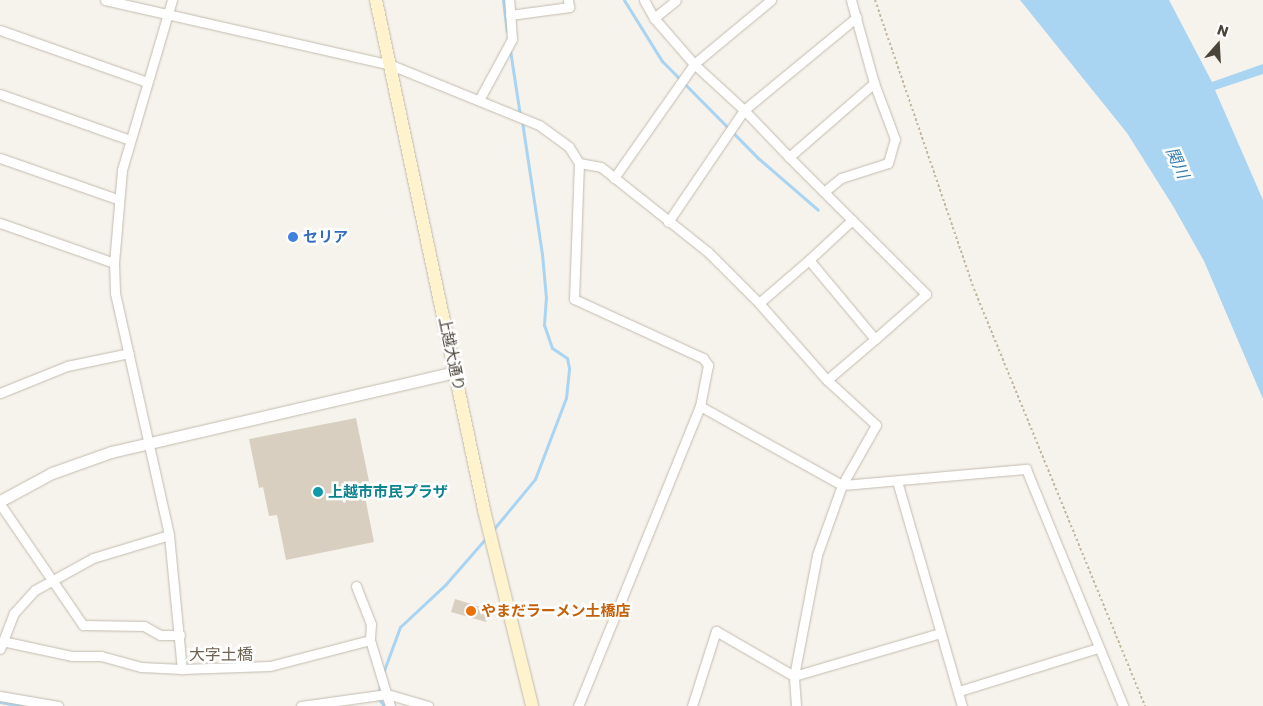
<!DOCTYPE html>
<html>
<head>
<meta charset="utf-8">
<style>
	body { margin:0 }
	#map { position:relative; width:1263px; height:706px; overflow:hidden; background:#f6f3ec; font-family:Poppins,"Noto Sans JP",sans-serif }
	div>[style] { position:absolute }
	.water>* { inset:0; background:#a9d4f2 }
	.stream>* { height:3px; margin:-1.5px; padding:0 1.5px; transform-origin:1.5px; border-radius:1.5px; background:#a9d4f2 }
	.building>* { inset:0; background:#d8cfc1 }
	.path>* { height:2px; margin-top:-1px; transform-origin:0; background:repeating-linear-gradient(90deg,#c4b79f 0 2.5px,transparent 0 5px) }
	.roads { filter:drop-shadow(0 0 1px #c2bbae) drop-shadow(0 0 1px #c2bbae) }
	.minor>* { height:9px; margin:-4.5px; padding:0 4.5px; transform-origin:4.5px; border-radius:4.5px; background:#fff }
	.tertiary>* { height:11px; margin:-5.5px; padding:0 5.5px; transform-origin:5.5px; border-radius:5.5px; background:#fff }
	.secondary>* { height:12px; margin:-6px; padding:0 6px; transform-origin:6px; border-radius:6px; background:#fff3cd }
	.dots>* { width:14px; height:14px; translate:-50% -50%; box-sizing:border-box; border:2px solid #fff; border-radius:50% }
	span { translate:-50% -50%; white-space:nowrap; text-align:center; line-height:1.15; -webkit-text-stroke:5px #fff; paint-order:stroke }
	.shop-label { font-size:15px; color:#366cbe; font-weight:700 }
	.left { translate:0 -50%; text-align:left }
	.street-label { font-size:15px; color:#4b4439 }
	.culture-label { font-size:15px; color:#0d838f; font-weight:700 }
	.food-label { font-size:15px; color:#c56008; font-weight:700 }
	.water-label { font-size:16px; color:#2e7ab2; font-style:italic }
	.neighbourhood-label { font-size:16px; color:#6e6250 }
	.north { position:absolute; left:1193px; top:20px; width:50px; height:50px; -webkit-text-stroke:4px #fff; paint-order:stroke; rotate:19deg; font-size:14px; font-weight:700; line-height:20px; text-align:center; color:#4b4439 }
	.north::after { content:''; display:block; margin:auto; width:18px; height:22px; background:#4b4439; clip-path:polygon(50% 0,100% 100%,50% 72%,0 100%) }
</style>
</head>
<body>
<div id="map">
	<div class="water">
		<i style="clip-path:polygon(1020px 0,1169px 0,1212px 82px,1263px 64px,1263px 74px,1215px 90px,1263px 200px,1263px 399px,1204px 261px,1173px 206px,1127px 133px)"></i>
	</div>
	<div class="stream">
		<i style="left:503px;top:0;width:31px;rotate:83deg"></i>
		<i style="left:624px;top:0;width:72px;rotate:58.1deg"></i>
		<i style="left:662px;top:61px;width:136px;rotate:45.3deg"></i>
		<i style="left:758px;top:158px;width:79px;rotate:40.9deg"></i>
		<i style="left:510px;top:50px;width:66px;rotate:81.3deg"></i>
		<i style="left:492px;top:531px;width:67px;rotate:-50.4deg"></i>
		<i style="left:535px;top:479px;width:87px;rotate:-69.1deg"></i>
		<i style="left:566px;top:398px;width:30px;rotate:-84deg"></i>
		<i style="left:569px;top:368px;width:10px;rotate:-101deg"></i>
		<i style="left:567px;top:358px;width:18px;rotate:-146deg"></i>
		<i style="left:552px;top:348px;width:24px;rotate:-109deg"></i>
		<i style="left:544px;top:325px;width:27px;rotate:-86deg"></i>
		<i style="left:546px;top:298px;width:44px;rotate:-95.2deg"></i>
		<i style="left:542px;top:254px;width:134px;rotate:-98.6deg"></i>
		<i style="left:383px;top:673px;width:49px;rotate:-69.7deg"></i>
		<i style="left:400px;top:627px;width:62px;rotate:-43deg"></i>
		<i style="left:445px;top:585px;width:62px;rotate:-48.9deg"></i>
		<i style="left:380px;top:681px;width:18px;rotate:93deg"></i>
		<i style="left:379px;top:699px;width:9px;rotate:54deg"></i>
		<i style="left:0;top:702px;width:23px;rotate:10deg"></i>
	</div>
	<div class="building">
		<i style="clip-path:polygon(356px 418px,372px 496px,365px 497px,374px 542px,286px 560px,277px 515px,269px 516px,263px 487px,259px 488px,249px 439px)"></i>
		<i style="clip-path:polygon(455px 599px,490px 610px,486px 622px,451px 612px)"></i>
	</div>
	<div class="path">
		<i style="left:875px;top:0;width:305px;rotate:71.1deg"></i>
		<i style="left:974px;top:289px;width:451px;rotate:67.7deg"></i>
	</div>
	<div class="roads">
		<div class="minor">
			<i style="left:105px;top:0;width:293px;rotate:12.8deg"></i>
			<i style="left:391px;top:65px;width:160px;rotate:22.1deg"></i>
			<i style="left:539px;top:125px;width:37px;rotate:36deg"></i>
			<i style="left:569px;top:147px;width:19px;rotate:58deg"></i>
			<i style="left:579px;top:163px;width:136px;rotate:92.1deg"></i>
			<i style="left:574px;top:299px;width:142px;rotate:24.6deg"></i>
			<i style="left:703px;top:358px;width:9px;rotate:54deg"></i>
			<i style="left:708px;top:365px;width:42px;rotate:101deg"></i>
			<i style="left:700px;top:406px;width:324px;rotate:112.1deg"></i>
			<i style="left:172px;top:0;width:177px;rotate:106.4deg"></i>
			<i style="left:122px;top:170px;width:93px;rotate:94.9deg"></i>
			<i style="left:114px;top:263px;width:30px;rotate:88deg"></i>
			<i style="left:115px;top:293px;width:248px;rotate:77.4deg"></i>
			<i style="left:169px;top:535px;width:135px;rotate:84.5deg"></i>
			<i style="left:182px;top:669px;width:88px;rotate:-2deg"></i>
			<i style="left:270px;top:666px;width:103px;rotate:-14.6deg"></i>
			<i style="left:370px;top:640px;width:69px;rotate:73.1deg"></i>
			<i style="left:644px;top:0;width:21px;rotate:61deg"></i>
			<i style="left:771px;top:0;width:100px;rotate:140.3deg"></i>
			<i style="left:694px;top:64px;width:68px;rotate:42.6deg"></i>
			<i style="left:744px;top:110px;width:146px;rotate:-39.5deg"></i>
			<i style="left:510px;top:15px;width:60px;rotate:-7.7deg"></i>
			<i style="left:569px;top:7px;width:7px;rotate:-98deg"></i>
			<i style="left:0;top:30px;width:156px;rotate:19.5deg"></i>
			<i style="left:0;top:94px;width:138px;rotate:19.5deg"></i>
			<i style="left:479px;top:100px;width:69px;rotate:-61.6deg"></i>
			<i style="left:512px;top:39px;width:39px;rotate:-94deg"></i>
			<i style="left:789px;top:157px;width:89px;rotate:45deg"></i>
			<i style="left:0;top:158px;width:124px;rotate:19.3deg"></i>
			<i style="left:579px;top:163px;width:22px;rotate:10deg"></i>
			<i style="left:601px;top:167px;width:137px;rotate:38.5deg"></i>
			<i style="left:708px;top:252px;width:72px;rotate:45deg"></i>
			<i style="left:759px;top:303px;width:66px;rotate:-40.7deg"></i>
			<i style="left:809px;top:260px;width:103px;rotate:50.1deg"></i>
			<i style="left:875px;top:339px;width:68px;rotate:-41.4deg"></i>
			<i style="left:926px;top:294px;width:105px;rotate:-135deg"></i>
			<i style="left:852px;top:220px;width:59px;rotate:137.1deg"></i>
			<i style="left:614px;top:178px;width:139px;rotate:-54.9deg"></i>
			<i style="left:694px;top:64px;width:61px;rotate:-131deg"></i>
			<i style="left:654px;top:18px;width:28px;rotate:-39deg"></i>
			<i style="left:825px;top:191px;width:21px;rotate:-39deg"></i>
			<i style="left:841px;top:178px;width:49px;rotate:-17.7deg"></i>
			<i style="left:888px;top:163px;width:25px;rotate:-74deg"></i>
			<i style="left:895px;top:139px;width:60px;rotate:-110.6deg"></i>
			<i style="left:668px;top:222px;width:135px;rotate:-55.8deg"></i>
			<i style="left:744px;top:110px;width:65px;rotate:46.2deg"></i>
			<i style="left:789px;top:157px;width:113px;rotate:-41deg"></i>
			<i style="left:874px;top:83px;width:86px;rotate:-105.5deg"></i>
			<i style="left:0;top:223px;width:121px;rotate:19.3deg"></i>
			<i style="left:759px;top:303px;width:103px;rotate:48.6deg"></i>
			<i style="left:827px;top:380px;width:63px;rotate:-40.5deg"></i>
			<i style="left:0;top:393px;width:72px;rotate:-21.9deg"></i>
			<i style="left:67px;top:366px;width:63px;rotate:-11.8deg"></i>
			<i style="left:700px;top:406px;width:162px;rotate:29.1deg"></i>
			<i style="left:842px;top:485px;width:185px;rotate:-5deg"></i>
			<i style="left:1026px;top:469px;width:256px;rotate:67.7deg"></i>
			<i style="left:897px;top:481px;width:234px;rotate:73.9deg"></i>
			<i style="left:0;top:504px;width:147px;rotate:55.6deg"></i>
			<i style="left:83px;top:625px;width:61px;rotate:0.9deg"></i>
			<i style="left:144px;top:626px;width:18px;rotate:29deg"></i>
			<i style="left:160px;top:635px;width:20px"></i>
			<i style="left:356px;top:586px;width:41px;rotate:68.5deg"></i>
			<i style="left:371px;top:624px;width:16px;rotate:94deg"></i>
			<i style="left:2px;top:641px;width:72px;rotate:12.1deg"></i>
			<i style="left:72px;top:656px;width:29px"></i>
			<i style="left:101px;top:656px;width:41px;rotate:15.4deg"></i>
			<i style="left:141px;top:667px;width:41px;rotate:2.8deg"></i>
			<i style="left:0;top:649px;width:39px;rotate:-69deg"></i>
			<i style="left:14px;top:613px;width:31px;rotate:-48deg"></i>
			<i style="left:35px;top:590px;width:66px;rotate:-28.9deg"></i>
			<i style="left:93px;top:558px;width:79px;rotate:-16.8deg"></i>
			<i style="left:959px;top:691px;width:145px;rotate:-17.2deg"></i>
			<i style="left:0;top:696px;width:59px;rotate:9.8deg"></i>
			<i style="left:301px;top:706px;width:87px;rotate:-7.9deg"></i>
			<i style="left:387px;top:694px;width:43px;rotate:16.3deg"></i>
			<i style="left:692px;top:706px;width:79px;rotate:-72.3deg"></i>
			<i style="left:716px;top:631px;width:90px;rotate:30deg"></i>
			<i style="left:794px;top:676px;width:152px;rotate:-16.4deg"></i>
			<i style="left:796px;top:706px;width:30px;rotate:-94deg"></i>
			<i style="left:794px;top:676px;width:123px;rotate:-79.2deg"></i>
			<i style="left:817px;top:555px;width:74px;rotate:-70.3deg"></i>
			<i style="left:842px;top:485px;width:69px;rotate:-60.5deg"></i>
			<i style="left:876px;top:425px;width:67px;rotate:-137.4deg"></i>
		</div>
		<div class="tertiary">
			<i style="left:0;top:501px;width:59px;rotate:-28.3deg"></i>
			<i style="left:52px;top:473px;width:63px;rotate:-19.6deg"></i>
			<i style="left:111px;top:452px;width:354px;rotate:-13.1deg"></i>
		</div>
		<div class="secondary">
			<i style="left:376px;top:0;width:521px;rotate:78.04deg"></i>
			<i style="left:484px;top:510px;width:202px;rotate:76.2deg"></i>
		</div>
	</div>
	<div class="dots">
		<i style="left:293px;top:237px;background:#3f7fe0"></i>
		<i style="left:318px;top:492px;background:#0f9aa8"></i>
		<i style="left:471px;top:611px;background:#e8710a"></i>
	</div>
	<div class="shop-label">
		<span class="left" style="left:303px;top:237px">セリア</span>
	</div>
	<div class="street-label">
		<span style="left:452px;top:354px;rotate:78deg">上越大通り</span>
	</div>
	<div class="culture-label">
		<span class="left" style="left:328px;top:492px">上越市市民プラザ</span>
	</div>
	<div class="food-label">
		<span class="left" style="left:481px;top:611px">やまだラーメン土橋店</span>
	</div>
	<div class="water-label">
		<span style="left:1177px;top:163px;rotate:66deg">関川</span>
	</div>
	<div class="neighbourhood-label">
		<span style="left:221px;top:655px">大字土橋</span>
	</div>
	<div class="north">N</div>
</div>
</body>
</html>
